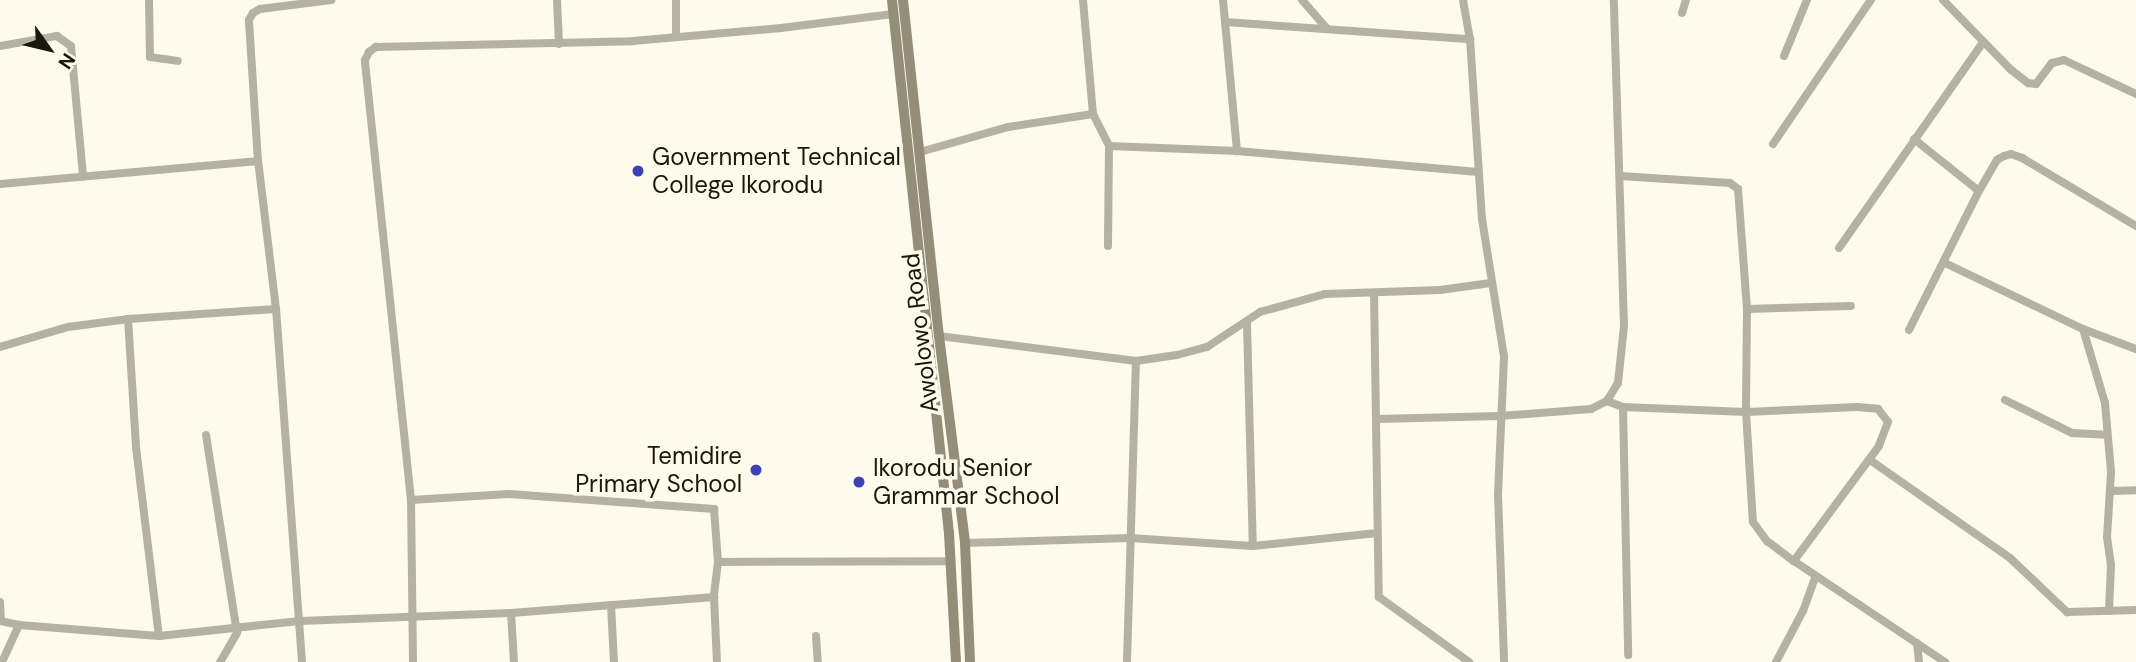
<!DOCTYPE html>
<html>
<head>
<meta charset="utf-8">
<style>
	body { margin:0 }
	#map { position:relative; width:2136px; height:662px; overflow:hidden; background:#fefaec; font-family:"DM Sans",sans-serif }
	div>[style] { position:absolute }
	.minor>* { height:8px; margin:-4px; padding:0 4px; transform-origin:4px; border-radius:4px; background:#b5b1a3 }
	.secondary>* { height:10px; margin:-5px; padding:0 5px; transform-origin:5px; border-radius:5px; background:#948d79 }
	.dots>* { width:19px; height:19px; translate:-50% -50%; box-sizing:border-box; border:4px solid #fefaec; border-radius:50% }
	span { translate:-50% -50%; white-space:nowrap; text-align:center; line-height:1.15; -webkit-text-stroke:7px #fefaec; paint-order:stroke }
	.poi-label { font-size:24px; color:#1b170b }
	.left { translate:0 -50%; text-align:left }
	.right { translate:-100% -50%; text-align:right }
	.street-label { font-size:24px; color:#1b170b }
	.north { position:absolute; left:14px; top:14px; width:70px; height:70px; -webkit-text-stroke:5px #fefaec; paint-order:stroke; rotate:124deg; font-size:19px; font-weight:700; line-height:28px; text-align:center; color:#1b170b }
	.north::after { content:''; display:block; margin:auto; width:24px; height:32px; background:#1b170b; clip-path:polygon(50% 0,100% 100%,50% 72%,0 100%) }
</style>
</head>
<body>
<div id="map">
	<div class="minor">
		<i style="left:149px;top:0;width:57px;rotate:89deg"></i>
		<i style="left:150px;top:57px;width:28px;rotate:8deg"></i>
		<i style="left:557px;top:0;width:44px;rotate:87.4deg"></i>
		<i style="left:676px;top:0;width:36px;rotate:90deg"></i>
		<i style="left:1083px;top:0;width:114px;rotate:85deg"></i>
		<i style="left:1093px;top:114px;width:36px;rotate:63deg"></i>
		<i style="left:1109px;top:146px;width:100px;rotate:90.6deg"></i>
		<i style="left:1223px;top:0;width:152px;rotate:84.7deg"></i>
		<i style="left:1302px;top:0;width:37px;rotate:49deg"></i>
		<i style="left:1463px;top:0;width:40px;rotate:80deg"></i>
		<i style="left:1470px;top:39px;width:180px;rotate:86.2deg"></i>
		<i style="left:1482px;top:219px;width:140px;rotate:80.9deg"></i>
		<i style="left:1504px;top:357px;width:138px;rotate:92.5deg"></i>
		<i style="left:1498px;top:495px;width:167px;rotate:87.9deg"></i>
		<i style="left:1943px;top:0;width:96px;rotate:45.8deg"></i>
		<i style="left:2010px;top:69px;width:23px;rotate:38deg"></i>
		<i style="left:2028px;top:83px;width:8px;rotate:7deg"></i>
		<i style="left:2036px;top:84px;width:26px;rotate:-53deg"></i>
		<i style="left:2052px;top:63px;width:12px;rotate:-14deg"></i>
		<i style="left:2064px;top:60px;width:80px;rotate:25.3deg"></i>
		<i style="left:1682px;top:13px;width:14px;rotate:-73deg"></i>
		<i style="left:1225px;top:22px;width:246px;rotate:4deg"></i>
		<i style="left:0;top:46px;width:58px;rotate:-10deg"></i>
		<i style="left:57px;top:36px;width:17px;rotate:36deg"></i>
		<i style="left:71px;top:46px;width:131px;rotate:84.7deg"></i>
		<i style="left:1784px;top:56px;width:61px;rotate:-67.7deg"></i>
		<i style="left:1914px;top:139px;width:83px;rotate:38.7deg"></i>
		<i style="left:1773px;top:144px;width:174px;rotate:-55.8deg"></i>
		<i style="left:1109px;top:146px;width:128px;rotate:2.2deg"></i>
		<i style="left:1237px;top:151px;width:242px;rotate:5deg"></i>
		<i style="left:920px;top:152px;width:91px;rotate:-15.9deg"></i>
		<i style="left:1008px;top:127px;width:86px;rotate:-8.7deg"></i>
		<i style="left:1620px;top:176px;width:110px;rotate:3.6deg"></i>
		<i style="left:1730px;top:183px;width:10px;rotate:37deg"></i>
		<i style="left:1738px;top:189px;width:120px;rotate:85.7deg"></i>
		<i style="left:1747px;top:309px;width:103px;rotate:90.6deg"></i>
		<i style="left:1746px;top:412px;width:110px;rotate:86.4deg"></i>
		<i style="left:1753px;top:522px;width:24px;rotate:54deg"></i>
		<i style="left:1767px;top:541px;width:34px;rotate:37deg"></i>
		<i style="left:1794px;top:561px;width:182px;rotate:33.8deg"></i>
		<i style="left:0;top:184px;width:259px;rotate:-5.1deg"></i>
		<i style="left:1839px;top:248px;width:251px;rotate:-55deg"></i>
		<i style="left:1945px;top:263px;width:153px;rotate:25.6deg"></i>
		<i style="left:2083px;top:329px;width:57px;rotate:20.7deg"></i>
		<i style="left:1374px;top:293px;width:304px;rotate:89.1deg"></i>
		<i style="left:1379px;top:597px;width:111px;rotate:35.8deg"></i>
		<i style="left:1747px;top:309px;width:104px;rotate:-1.7deg"></i>
		<i style="left:128px;top:319px;width:128px;rotate:86.4deg"></i>
		<i style="left:136px;top:447px;width:190px;rotate:83.1deg"></i>
		<i style="left:1247px;top:324px;width:222px;rotate:88.5deg"></i>
		<i style="left:2083px;top:329px;width:77px;rotate:73.4deg"></i>
		<i style="left:2105px;top:403px;width:69px;rotate:85deg"></i>
		<i style="left:2111px;top:472px;width:65px;rotate:93.5deg"></i>
		<i style="left:2107px;top:537px;width:28px;rotate:82deg"></i>
		<i style="left:2111px;top:565px;width:46px;rotate:92.5deg"></i>
		<i style="left:1909px;top:330px;width:156px;rotate:-63.3deg"></i>
		<i style="left:1979px;top:191px;width:36px;rotate:-60deg"></i>
		<i style="left:1997px;top:160px;width:8px;rotate:-30deg"></i>
		<i style="left:2004px;top:156px;width:7px;rotate:-16deg"></i>
		<i style="left:2011px;top:154px;width:12px;rotate:20deg"></i>
		<i style="left:2022px;top:158px;width:133px;rotate:30.8deg"></i>
		<i style="left:939px;top:336px;width:199px;rotate:7.2deg"></i>
		<i style="left:1136px;top:361px;width:41px;rotate:-8.3deg"></i>
		<i style="left:1177px;top:355px;width:31px;rotate:-15deg"></i>
		<i style="left:1207px;top:347px;width:64px;rotate:-33.4deg"></i>
		<i style="left:1260px;top:312px;width:67px;rotate:-15.5deg"></i>
		<i style="left:1325px;top:294px;width:115px;rotate:-2deg"></i>
		<i style="left:1440px;top:290px;width:51px;rotate:-7.8deg"></i>
		<i style="left:0;top:347px;width:71px;rotate:-16.4deg"></i>
		<i style="left:68px;top:327px;width:61px;rotate:-7.6deg"></i>
		<i style="left:128px;top:319px;width:148px;rotate:-3.9deg"></i>
		<i style="left:2005px;top:400px;width:75px;rotate:26.2deg"></i>
		<i style="left:2072px;top:433px;width:34px;rotate:3deg"></i>
		<i style="left:1607px;top:401px;width:17px;rotate:21deg"></i>
		<i style="left:1623px;top:407px;width:123px;rotate:2.3deg"></i>
		<i style="left:1746px;top:412px;width:111px;rotate:-2.6deg"></i>
		<i style="left:1857px;top:407px;width:21px;rotate:5deg"></i>
		<i style="left:1878px;top:409px;width:16px;rotate:52deg"></i>
		<i style="left:1888px;top:422px;width:26px;rotate:111deg"></i>
		<i style="left:1879px;top:446px;width:143px;rotate:126.5deg"></i>
		<i style="left:1623px;top:407px;width:248px;rotate:88.8deg"></i>
		<i style="left:1377px;top:419px;width:123px;rotate:-1.4deg"></i>
		<i style="left:1500px;top:416px;width:91px;rotate:-4.4deg"></i>
		<i style="left:1591px;top:409px;width:18px;rotate:-27deg"></i>
		<i style="left:1607px;top:401px;width:21px;rotate:-59deg"></i>
		<i style="left:1618px;top:383px;width:57px;rotate:-84deg"></i>
		<i style="left:1624px;top:326px;width:326px;rotate:-91.8deg"></i>
		<i style="left:206px;top:435px;width:200px;rotate:81.1deg"></i>
		<i style="left:237px;top:633px;width:34px;rotate:120deg"></i>
		<i style="left:1870px;top:460px;width:171px;rotate:35deg"></i>
		<i style="left:2010px;top:558px;width:79px;rotate:43.5deg"></i>
		<i style="left:2067px;top:612px;width:69px;rotate:-1.7deg"></i>
		<i style="left:2111px;top:491px;width:25px;rotate:-2deg"></i>
		<i style="left:411px;top:500px;width:98px;rotate:-3.5deg"></i>
		<i style="left:509px;top:494px;width:206px;rotate:4.2deg"></i>
		<i style="left:714px;top:509px;width:53px;rotate:85.7deg"></i>
		<i style="left:718px;top:562px;width:35px;rotate:97deg"></i>
		<i style="left:714px;top:597px;width:65px;rotate:87.4deg"></i>
		<i style="left:965px;top:543px;width:165px;rotate:-1.7deg"></i>
		<i style="left:1130px;top:538px;width:123px;rotate:3.7deg"></i>
		<i style="left:1253px;top:546px;width:125px;rotate:-6deg"></i>
		<i style="left:718px;top:562px;width:233px;rotate:-0.2deg"></i>
		<i style="left:0;top:602px;width:19px;rotate:87deg"></i>
		<i style="left:611px;top:605px;width:57px;rotate:87deg"></i>
		<i style="left:511px;top:613px;width:49px;rotate:86.5deg"></i>
		<i style="left:0;top:621px;width:19px;rotate:12deg"></i>
		<i style="left:19px;top:625px;width:140px;rotate:4.5deg"></i>
		<i style="left:159px;top:636px;width:142px;rotate:-6.1deg"></i>
		<i style="left:300px;top:621px;width:211px;rotate:-2.2deg"></i>
		<i style="left:511px;top:613px;width:204px;rotate:-4.5deg"></i>
		<i style="left:816px;top:636px;width:26px;rotate:86deg"></i>
		<i style="left:1917px;top:643px;width:19px;rotate:84deg"></i>
		<i style="left:2px;top:662px;width:41px;rotate:-65.3deg"></i>
		<i style="left:302px;top:662px;width:354px;rotate:-94.2deg"></i>
		<i style="left:276px;top:309px;width:149px;rotate:-96.9deg"></i>
		<i style="left:258px;top:161px;width:141px;rotate:-93.7deg"></i>
		<i style="left:249px;top:20px;width:8px;rotate:-60deg"></i>
		<i style="left:253px;top:13px;width:8px;rotate:-30deg"></i>
		<i style="left:260px;top:9px;width:72px;rotate:-7.2deg"></i>
		<i style="left:413px;top:662px;width:162px;rotate:-90.7deg"></i>
		<i style="left:411px;top:500px;width:442px;rotate:-96deg"></i>
		<i style="left:365px;top:60px;width:9px;rotate:-63deg"></i>
		<i style="left:369px;top:52px;width:9px;rotate:-36deg"></i>
		<i style="left:376px;top:47px;width:257px;rotate:-1.3deg"></i>
		<i style="left:633px;top:41px;width:149px;rotate:-5deg"></i>
		<i style="left:781px;top:28px;width:113px;rotate:-7.1deg"></i>
		<i style="left:1127px;top:662px;width:301px;rotate:-88.3deg"></i>
		<i style="left:1776px;top:662px;width:58px;rotate:-62.1deg"></i>
		<i style="left:1803px;top:611px;width:37px;rotate:-70deg"></i>
	</div>
	<div class="secondary">
		<i style="left:892px;top:0;width:536px;rotate:83.9deg"></i>
		<i style="left:949px;top:533px;width:129px;rotate:86.9deg"></i>
		<i style="left:903px;top:0;width:338px;rotate:83.9deg"></i>
		<i style="left:939px;top:336px;width:209px;rotate:82.8deg"></i>
		<i style="left:965px;top:543px;width:119px;rotate:87.6deg"></i>
	</div>
	<div class="dots">
		<i style="left:638px;top:171px;background:#3943b7"></i>
		<i style="left:756px;top:470px;background:#3943b7"></i>
		<i style="left:859px;top:482px;background:#3943b7"></i>
	</div>
	<div class="poi-label">
		<span class="left" style="left:652px;top:171px">Government Technical<br>College Ikorodu</span>
		<span class="right" style="left:742px;top:470px">Temidire<br>Primary School</span>
		<span class="left" style="left:873px;top:482px">Ikorodu Senior<br>Grammar School</span>
	</div>
	<div class="street-label">
		<span style="left:920px;top:333px;rotate:-97deg">Awolowo Road</span>
	</div>
	<div class="north">N</div>
</div>
</body>
</html>
